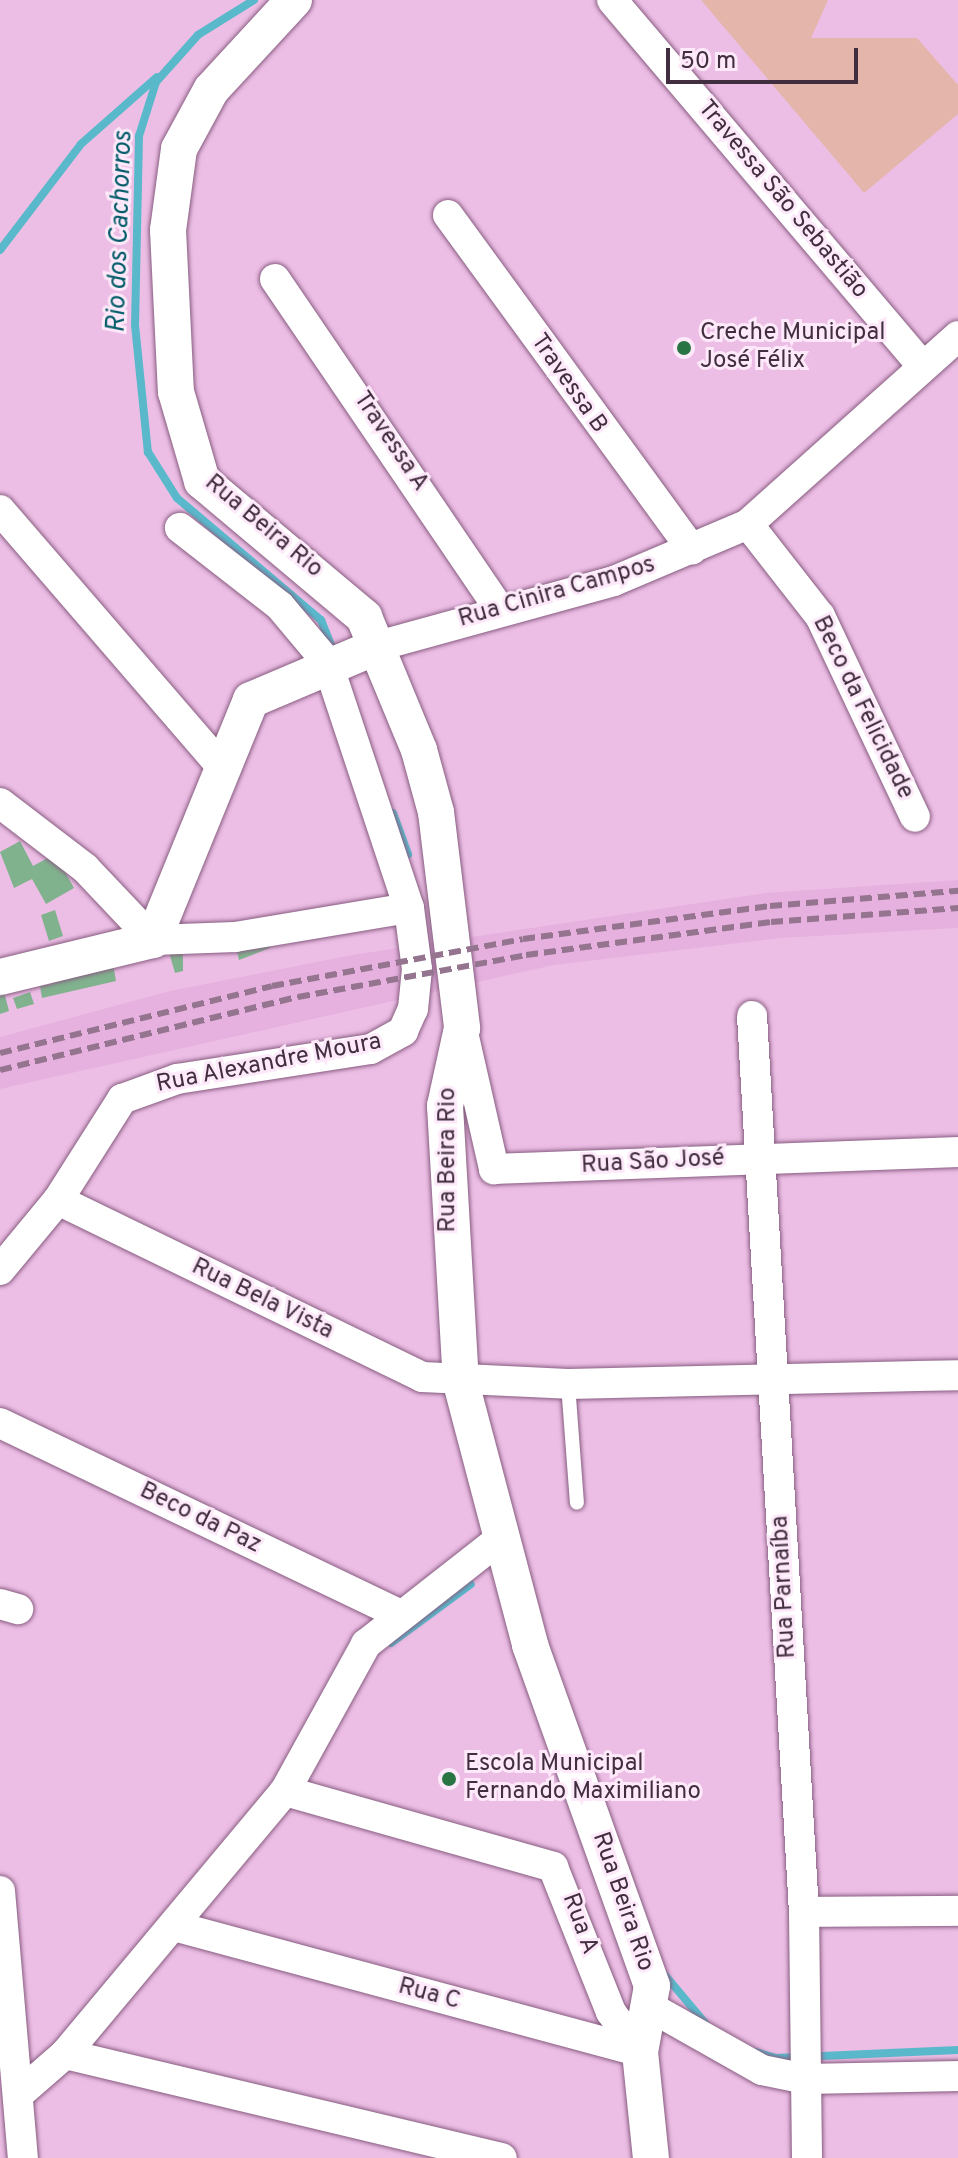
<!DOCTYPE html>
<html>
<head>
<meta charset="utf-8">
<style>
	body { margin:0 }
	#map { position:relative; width:958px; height:2158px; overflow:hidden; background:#edbee5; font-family:Overpass,sans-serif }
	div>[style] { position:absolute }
	.built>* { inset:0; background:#e6b1de }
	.green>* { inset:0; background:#e4b5ab }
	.stream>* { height:8px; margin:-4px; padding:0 4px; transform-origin:4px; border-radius:4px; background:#59b9cb }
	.building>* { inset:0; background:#81b28e }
	.roads { filter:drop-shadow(0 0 2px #875d81) drop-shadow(0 0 2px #875d81) }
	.service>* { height:14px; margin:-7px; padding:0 7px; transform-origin:7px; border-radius:7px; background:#fff }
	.minor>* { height:30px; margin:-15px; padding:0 15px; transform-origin:15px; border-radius:15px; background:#fff }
	.tertiary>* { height:36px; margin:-18px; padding:0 18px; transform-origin:18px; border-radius:18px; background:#fff }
	.rail>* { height:6px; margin-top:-3px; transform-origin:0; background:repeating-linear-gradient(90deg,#94748f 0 12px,transparent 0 18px) }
	.dots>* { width:22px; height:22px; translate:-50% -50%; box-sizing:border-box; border:4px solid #fde9f9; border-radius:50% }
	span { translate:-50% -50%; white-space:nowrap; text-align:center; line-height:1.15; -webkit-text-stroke:6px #fde9f9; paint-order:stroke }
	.street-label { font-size:24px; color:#412e3e }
	.poi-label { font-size:24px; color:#412e3e }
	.left { translate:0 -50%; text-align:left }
	.water-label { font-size:26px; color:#035b68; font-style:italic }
	.scale { position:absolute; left:666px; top:48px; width:192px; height:36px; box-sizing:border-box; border:4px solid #412e3e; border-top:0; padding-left:10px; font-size:24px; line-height:28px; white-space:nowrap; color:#412e3e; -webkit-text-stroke:6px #fde9f9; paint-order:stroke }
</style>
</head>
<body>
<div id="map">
	<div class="built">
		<i style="clip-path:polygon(958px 880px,958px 928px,781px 938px,554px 965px,0 1089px,0 1037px,170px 991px,352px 955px,765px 893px)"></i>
	</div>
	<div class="green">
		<i style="clip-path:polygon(701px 0,828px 0,811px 38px,917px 38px,958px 85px,958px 114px,864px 193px)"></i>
	</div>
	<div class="stream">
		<i style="left:254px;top:0;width:66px;rotate:148deg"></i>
		<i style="left:198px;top:35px;width:63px;rotate:131.8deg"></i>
		<i style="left:156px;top:82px;width:57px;rotate:107.5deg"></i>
		<i style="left:139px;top:136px;width:189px;rotate:91.2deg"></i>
		<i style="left:135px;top:325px;width:128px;rotate:84.2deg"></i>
		<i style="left:148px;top:452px;width:54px;rotate:57.8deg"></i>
		<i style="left:177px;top:498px;width:189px;rotate:40.3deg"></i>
		<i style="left:321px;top:620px;width:32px;rotate:68deg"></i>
		<i style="left:0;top:250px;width:133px;rotate:-52.6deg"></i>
		<i style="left:81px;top:144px;width:101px;rotate:-41.4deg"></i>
		<i style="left:393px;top:813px;width:44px;rotate:69.9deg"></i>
		<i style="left:391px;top:1643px;width:99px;rotate:-36.4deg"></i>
		<i style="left:664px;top:1974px;width:65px;rotate:50deg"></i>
		<i style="left:756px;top:2052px;width:21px;rotate:17deg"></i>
		<i style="left:776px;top:2058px;width:182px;rotate:-2.5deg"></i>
	</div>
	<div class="building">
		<i style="clip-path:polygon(20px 841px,33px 866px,55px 854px,74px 888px,46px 904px,32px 879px,14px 888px,0 852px)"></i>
		<i style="clip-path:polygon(55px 910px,63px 936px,49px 941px,41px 915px)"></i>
		<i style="clip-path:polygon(268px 937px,270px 948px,239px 960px,235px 943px)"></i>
		<i style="clip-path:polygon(183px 947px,183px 971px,175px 973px,168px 949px)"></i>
		<i style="clip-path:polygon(113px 964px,116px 981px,42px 998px,40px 986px,52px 984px,49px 971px)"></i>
		<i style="clip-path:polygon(3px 988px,9px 1011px,0 1014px,0 989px)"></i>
		<i style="clip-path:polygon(30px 992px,34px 1004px,17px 1009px,13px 998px)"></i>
	</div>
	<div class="roads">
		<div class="service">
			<i style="left:568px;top:1384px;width:119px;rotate:85.7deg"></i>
		</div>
		<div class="minor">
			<i style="left:612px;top:0;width:477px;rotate:49.7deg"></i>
			<i style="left:448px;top:215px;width:414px;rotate:53.9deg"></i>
			<i style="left:275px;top:279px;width:398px;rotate:55.8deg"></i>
			<i style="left:0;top:510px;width:340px;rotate:49.2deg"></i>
			<i style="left:748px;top:524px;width:117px;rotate:52deg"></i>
			<i style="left:820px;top:616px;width:222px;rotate:64.7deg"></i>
			<i style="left:378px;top:646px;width:245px;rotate:-15.4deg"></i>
			<i style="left:614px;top:581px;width:146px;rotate:-23deg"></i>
			<i style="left:748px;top:524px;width:282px;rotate:-41.8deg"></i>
			<i style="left:0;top:803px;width:107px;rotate:37.4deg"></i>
			<i style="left:85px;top:868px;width:99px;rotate:46.6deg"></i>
			<i style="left:153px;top:940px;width:82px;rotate:-2.1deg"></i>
			<i style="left:235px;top:937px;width:176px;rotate:-9.5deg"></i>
			<i style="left:752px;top:1016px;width:898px;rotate:86.68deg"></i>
			<i style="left:804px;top:1912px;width:246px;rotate:89.3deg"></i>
			<i style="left:462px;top:1028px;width:145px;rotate:77.2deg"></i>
			<i style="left:494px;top:1169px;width:464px;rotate:-2.1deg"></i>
			<i style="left:58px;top:1200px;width:405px;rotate:25.9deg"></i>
			<i style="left:422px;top:1377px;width:146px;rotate:2.7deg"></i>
			<i style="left:568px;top:1384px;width:390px;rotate:-1.3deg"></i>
			<i style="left:0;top:1270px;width:91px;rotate:-50.4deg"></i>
			<i style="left:58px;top:1200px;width:120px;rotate:-57.6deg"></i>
			<i style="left:122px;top:1099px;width:59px;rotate:-20deg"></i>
			<i style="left:177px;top:1079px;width:196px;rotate:-8.8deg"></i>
			<i style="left:371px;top:1049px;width:37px;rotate:-29deg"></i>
			<i style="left:403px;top:1031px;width:24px;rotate:-66deg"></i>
			<i style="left:413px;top:1009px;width:40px;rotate:-84.3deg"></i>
			<i style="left:417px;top:969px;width:62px;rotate:-97.5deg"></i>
			<i style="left:409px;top:908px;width:259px;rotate:-108.4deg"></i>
			<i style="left:327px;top:662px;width:73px;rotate:-130deg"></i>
			<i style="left:280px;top:606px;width:127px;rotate:-142deg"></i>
			<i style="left:0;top:1423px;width:444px;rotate:25.6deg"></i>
			<i style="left:0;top:1604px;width:19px;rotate:16deg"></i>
			<i style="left:285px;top:1791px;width:279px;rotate:15.8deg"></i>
			<i style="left:553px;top:1867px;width:156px;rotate:68.2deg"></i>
			<i style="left:611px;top:2012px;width:49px;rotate:54.1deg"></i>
			<i style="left:0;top:1891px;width:268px;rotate:85.1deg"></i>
			<i style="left:804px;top:1912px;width:154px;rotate:-0.4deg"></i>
			<i style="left:174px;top:1926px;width:483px;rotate:15.1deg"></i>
			<i style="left:652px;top:2008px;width:126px;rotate:29.4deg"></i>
			<i style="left:762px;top:2070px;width:45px;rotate:11.6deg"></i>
			<i style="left:806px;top:2079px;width:152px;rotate:-1.1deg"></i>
			<i style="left:65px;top:2054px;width:449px;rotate:13.4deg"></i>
			<i style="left:18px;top:2095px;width:62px;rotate:-41.1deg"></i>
			<i style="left:65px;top:2054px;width:343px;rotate:-50.1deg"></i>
			<i style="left:285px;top:1791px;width:168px;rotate:-61.1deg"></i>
			<i style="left:366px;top:1644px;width:172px;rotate:-38.1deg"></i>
		</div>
		<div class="tertiary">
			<i style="left:294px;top:0;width:122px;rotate:132.7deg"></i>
			<i style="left:211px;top:90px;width:67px;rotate:118.5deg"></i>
			<i style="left:179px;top:149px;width:82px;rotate:97.7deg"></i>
			<i style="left:168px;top:230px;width:162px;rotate:87.2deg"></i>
			<i style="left:176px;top:392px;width:93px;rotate:73.7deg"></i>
			<i style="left:202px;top:481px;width:212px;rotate:40deg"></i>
			<i style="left:364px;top:617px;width:144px;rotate:67.5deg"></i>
			<i style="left:419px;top:750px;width:64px;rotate:74.7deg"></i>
			<i style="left:436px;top:812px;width:218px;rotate:83.1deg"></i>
			<i style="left:462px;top:1028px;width:80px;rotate:102.3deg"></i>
			<i style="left:445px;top:1106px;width:277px;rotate:86.7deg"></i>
			<i style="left:461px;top:1383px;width:271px;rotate:75.2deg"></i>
			<i style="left:530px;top:1645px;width:362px;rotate:70.3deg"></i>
			<i style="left:652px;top:1986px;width:67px;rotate:100.3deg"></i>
			<i style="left:640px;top:2052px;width:107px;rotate:84.1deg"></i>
			<i style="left:0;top:977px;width:157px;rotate:-13.6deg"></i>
			<i style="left:153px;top:940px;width:259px;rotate:-67.8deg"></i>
			<i style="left:251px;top:700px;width:138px;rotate:-23deg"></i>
		</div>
	</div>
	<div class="rail">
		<i style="left:0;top:1053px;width:280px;rotate:-13.8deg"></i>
		<i style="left:272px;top:986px;width:255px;rotate:-10.6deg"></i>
		<i style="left:523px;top:939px;width:249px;rotate:-7.6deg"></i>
		<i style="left:770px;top:906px;width:189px;rotate:-4.6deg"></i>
		<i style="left:0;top:1070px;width:307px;rotate:-13.8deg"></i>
		<i style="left:298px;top:997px;width:232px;rotate:-10.4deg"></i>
		<i style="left:526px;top:955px;width:247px;rotate:-7.7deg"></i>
		<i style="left:771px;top:922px;width:188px;rotate:-4.3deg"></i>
	</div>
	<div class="dots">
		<i style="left:684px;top:348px;background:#287443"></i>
		<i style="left:449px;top:1779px;background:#287443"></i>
	</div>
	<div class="street-label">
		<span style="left:782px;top:200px;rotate:50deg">Travessa São Sebastião</span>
		<span style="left:568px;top:384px;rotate:55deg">Travessa B</span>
		<span style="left:390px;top:442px;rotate:56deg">Travessa A</span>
		<span style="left:263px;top:527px;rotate:40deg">Rua Beira Rio</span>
		<span style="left:557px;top:593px;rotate:-16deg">Rua Cinira Campos</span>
		<span style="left:862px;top:708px;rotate:64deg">Beco da Felicidade</span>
		<span style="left:269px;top:1064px;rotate:-11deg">Rua Alexandre Moura</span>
		<span style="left:449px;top:1160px;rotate:-90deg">Rua Beira Rio</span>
		<span style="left:653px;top:1163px;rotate:-3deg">Rua São José</span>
		<span style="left:262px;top:1300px;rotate:26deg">Rua Bela Vista</span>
		<span style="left:200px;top:1519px;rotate:26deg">Beco da Paz</span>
		<span style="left:785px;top:1587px;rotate:-93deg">Rua Parnaíba</span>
		<span style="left:622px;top:1902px;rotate:71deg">Rua Beira Rio</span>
		<span style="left:579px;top:1924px;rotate:70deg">Rua A</span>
		<span style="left:429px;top:1995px;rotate:15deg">Rua C</span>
	</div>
	<div class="poi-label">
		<span class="left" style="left:700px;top:348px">Creche Municipal<br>José Félix</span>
		<span class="left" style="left:465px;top:1779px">Escola Municipal<br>Fernando Maximiliano</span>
	</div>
	<div class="water-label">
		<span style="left:121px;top:232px;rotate:-88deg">Rio dos Cachorros</span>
	</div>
	<div class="scale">50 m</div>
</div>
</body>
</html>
